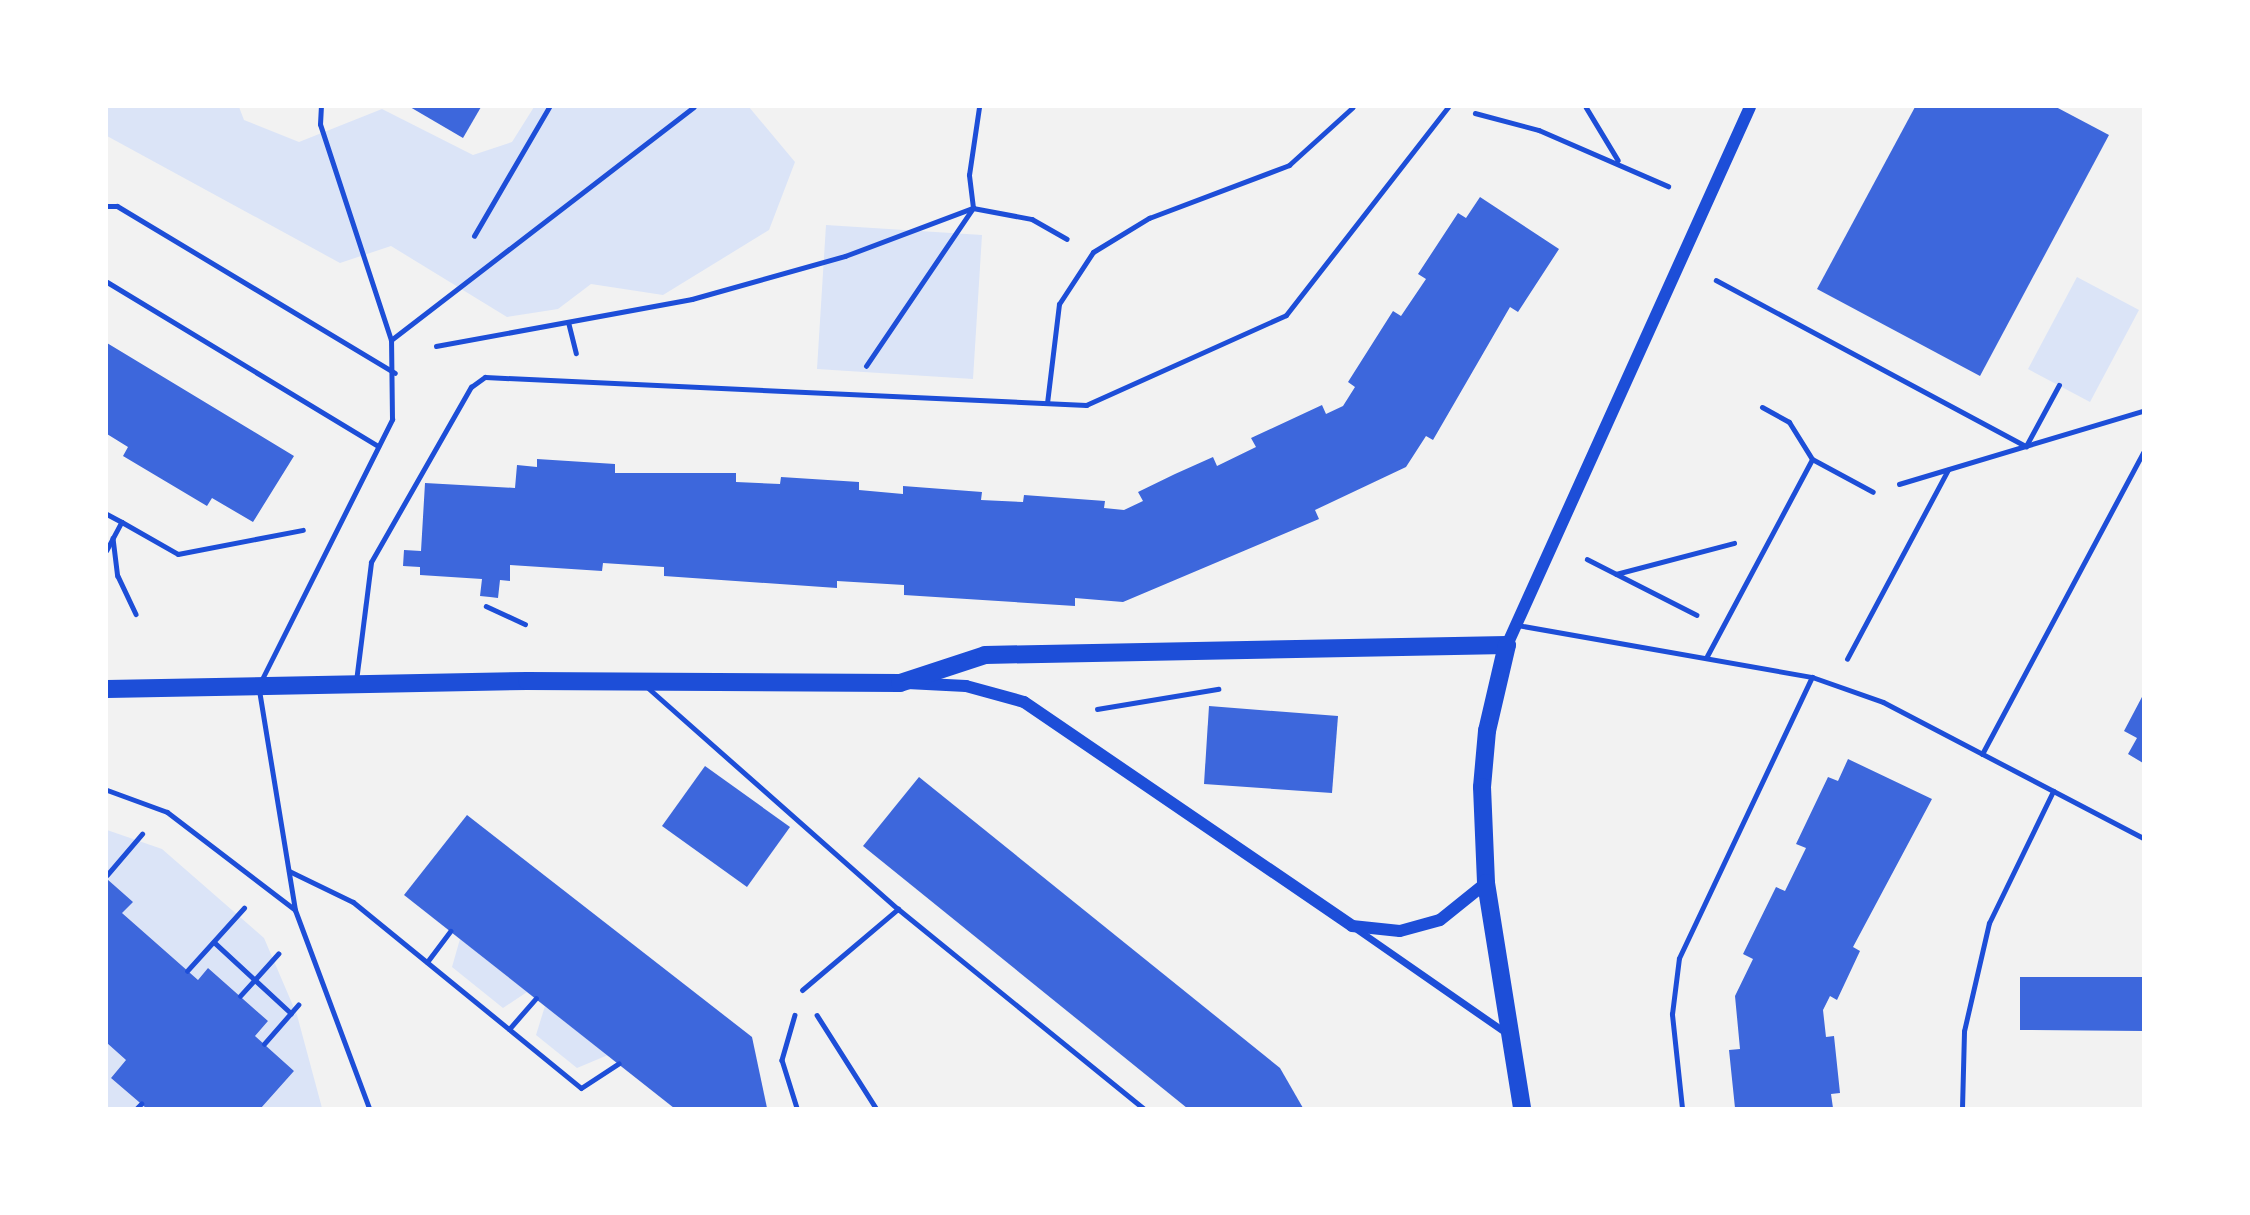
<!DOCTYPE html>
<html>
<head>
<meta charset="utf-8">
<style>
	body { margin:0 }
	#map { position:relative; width:2250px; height:1215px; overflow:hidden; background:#f2f2f2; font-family:"Source Serif 4",serif }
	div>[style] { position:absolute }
	.green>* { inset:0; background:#dbe4f7 }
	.building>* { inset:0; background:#3d67dc }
	.path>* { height:4.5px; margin:-2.25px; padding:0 2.25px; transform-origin:2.25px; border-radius:2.25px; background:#1d4ed8 }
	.service>* { height:5px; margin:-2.5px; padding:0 2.5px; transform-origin:2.5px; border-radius:2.5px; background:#1d4ed8 }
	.minor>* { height:7px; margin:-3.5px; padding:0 3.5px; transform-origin:3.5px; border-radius:3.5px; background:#1d4ed8 }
	.tertiary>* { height:12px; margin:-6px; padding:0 6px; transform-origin:6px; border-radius:6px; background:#1d4ed8 }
	.primary>* { height:18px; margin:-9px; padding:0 9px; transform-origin:9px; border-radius:9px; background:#1d4ed8 }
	span { translate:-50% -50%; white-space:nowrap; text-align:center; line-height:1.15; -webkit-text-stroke:5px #fff; paint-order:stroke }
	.frame { position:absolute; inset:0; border:108px solid #fff; pointer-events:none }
</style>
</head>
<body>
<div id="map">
	<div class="green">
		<i style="clip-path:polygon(107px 107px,239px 107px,244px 120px,299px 142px,382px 109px,473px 155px,512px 142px,534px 107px,749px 107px,795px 162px,769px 230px,663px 295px,591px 284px,558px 309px,507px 317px,391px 246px,340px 263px,107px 136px)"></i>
		<i style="clip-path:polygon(826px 225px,982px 235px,973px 379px,817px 369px)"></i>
		<i style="clip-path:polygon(2077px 277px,2139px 310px,2090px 402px,2028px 369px)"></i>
		<i style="clip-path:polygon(107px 830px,162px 849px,264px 938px,297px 1015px,322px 1108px,261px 1108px,294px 1071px,255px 1036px,268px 1021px,208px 968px,198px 980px,122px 913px,132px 902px,107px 879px)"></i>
		<i style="clip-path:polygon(460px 939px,527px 992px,503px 1008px,452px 967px)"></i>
		<i style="clip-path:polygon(545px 1006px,608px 1055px,577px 1068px,536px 1035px)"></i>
		<i style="clip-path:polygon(107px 1043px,126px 1060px,111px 1078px,146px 1108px,107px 1108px)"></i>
	</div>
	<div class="building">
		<i style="clip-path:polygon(410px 107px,481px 107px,463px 138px)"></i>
		<i style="clip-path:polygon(1915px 107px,2056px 107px,2109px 135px,1980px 376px,1817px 289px)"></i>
		<i style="clip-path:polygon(1480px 197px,1559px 249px,1518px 312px,1510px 307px,1433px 440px,1426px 436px,1406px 467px,1315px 510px,1319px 519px,1123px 602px,1075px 598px,1075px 606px,904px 595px,904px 585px,837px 581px,837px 588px,664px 576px,664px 567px,603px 563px,602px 571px,510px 565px,510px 581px,500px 580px,498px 598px,490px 597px,480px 596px,482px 579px,420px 575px,420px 567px,403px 566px,404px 550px,421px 551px,425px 483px,515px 488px,517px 465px,537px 467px,537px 459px,615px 464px,615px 473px,736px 473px,736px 482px,780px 484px,781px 477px,859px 482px,859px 490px,903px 494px,903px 486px,982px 492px,981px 500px,1023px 502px,1024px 495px,1105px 501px,1104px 508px,1124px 510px,1143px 501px,1138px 492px,1175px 474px,1213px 457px,1217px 466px,1256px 447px,1251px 438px,1322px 405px,1326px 414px,1343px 406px,1355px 387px,1348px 382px,1393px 311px,1401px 316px,1426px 279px,1418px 274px,1458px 213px,1466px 218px)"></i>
		<i style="clip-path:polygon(107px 343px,294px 456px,253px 522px,212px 498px,207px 506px,123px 456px,128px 447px,107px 434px)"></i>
		<i style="clip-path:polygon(2143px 695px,2143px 763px,2128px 754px,2137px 738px,2124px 731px)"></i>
		<i style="clip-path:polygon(1209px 706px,1338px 716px,1332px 793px,1204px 784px)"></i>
		<i style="clip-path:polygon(1848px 759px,1932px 799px,1853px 947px,1860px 951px,1837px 1000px,1830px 996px,1823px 1010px,1826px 1037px,1834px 1036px,1840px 1093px,1831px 1094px,1833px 1108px,1735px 1108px,1729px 1050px,1740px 1049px,1735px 996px,1753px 959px,1743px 954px,1776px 887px,1785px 891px,1806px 848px,1796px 844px,1828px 777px,1838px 781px)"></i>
		<i style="clip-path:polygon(705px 766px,790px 827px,747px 887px,662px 826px)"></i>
		<i style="clip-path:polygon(919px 777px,1280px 1068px,1303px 1108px,1187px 1108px,863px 846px)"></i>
		<i style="clip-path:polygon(467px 815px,752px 1037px,767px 1108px,674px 1108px,404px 895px)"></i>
		<i style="clip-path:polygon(107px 879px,133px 902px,122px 913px,198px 980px,208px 968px,268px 1021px,255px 1036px,294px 1071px,261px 1108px,146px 1108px,111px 1078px,126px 1060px,107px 1043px)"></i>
		<i style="clip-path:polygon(2020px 977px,2143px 977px,2143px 1031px,2020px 1030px)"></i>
	</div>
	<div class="path">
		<i style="left:1586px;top:107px;width:62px;rotate:58.9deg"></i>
		<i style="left:1475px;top:113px;width:66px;rotate:14.9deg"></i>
		<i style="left:1539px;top:130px;width:141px;rotate:23.5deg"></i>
		<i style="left:474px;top:236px;width:149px;rotate:-59.8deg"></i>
		<i style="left:1716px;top:280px;width:352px;rotate:28.2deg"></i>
		<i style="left:2026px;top:446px;width:69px;rotate:-61.6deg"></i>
		<i style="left:569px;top:324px;width:30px;rotate:76deg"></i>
		<i style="left:436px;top:346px;width:260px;rotate:-10.4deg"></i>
		<i style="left:692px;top:299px;width:159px;rotate:-15.7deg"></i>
		<i style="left:845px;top:256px;width:137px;rotate:-20.6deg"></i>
		<i style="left:973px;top:208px;width:60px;rotate:10.6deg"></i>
		<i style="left:1032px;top:219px;width:40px;rotate:29.7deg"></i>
		<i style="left:866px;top:366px;width:191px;rotate:-55.9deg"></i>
		<i style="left:973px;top:208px;width:33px;rotate:-97deg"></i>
		<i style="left:969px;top:175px;width:69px;rotate:-81.6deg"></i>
		<i style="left:1899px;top:484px;width:255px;rotate:-16.7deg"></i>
		<i style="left:107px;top:514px;width:17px;rotate:28deg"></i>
		<i style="left:122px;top:522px;width:32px;rotate:118deg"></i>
		<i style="left:122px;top:522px;width:64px;rotate:29.7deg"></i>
		<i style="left:178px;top:554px;width:127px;rotate:-10.9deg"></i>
		<i style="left:113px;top:538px;width:38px;rotate:83deg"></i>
		<i style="left:118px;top:576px;width:42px;rotate:64.7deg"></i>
		<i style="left:1587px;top:559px;width:123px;rotate:27deg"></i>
		<i style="left:1616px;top:574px;width:122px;rotate:-14.7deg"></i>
		<i style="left:486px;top:606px;width:43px;rotate:24.8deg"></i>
		<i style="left:1847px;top:659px;width:214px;rotate:-61.9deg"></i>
		<i style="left:1097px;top:709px;width:123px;rotate:-9.4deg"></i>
		<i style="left:107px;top:875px;width:54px;rotate:-49.5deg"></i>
		<i style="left:214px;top:942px;width:105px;rotate:42.7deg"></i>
		<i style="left:187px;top:971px;width:85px;rotate:-47.9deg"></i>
		<i style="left:240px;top:996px;width:57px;rotate:-47.9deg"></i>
		<i style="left:795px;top:1015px;width:47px;rotate:106.1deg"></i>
		<i style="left:782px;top:1060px;width:50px;rotate:72.6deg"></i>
		<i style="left:817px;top:1015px;width:110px;rotate:57.6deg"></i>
		<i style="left:264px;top:1044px;width:52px;rotate:-48.9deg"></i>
		<i style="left:137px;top:1108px;width:6px;rotate:-45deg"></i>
	</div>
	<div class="service">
		<i style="left:107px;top:206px;width:10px"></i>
		<i style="left:117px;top:206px;width:324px;rotate:31deg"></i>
		<i style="left:107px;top:282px;width:317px;rotate:31.2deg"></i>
		<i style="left:391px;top:340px;width:382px;rotate:-37.6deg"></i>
		<i style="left:1047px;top:403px;width:100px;rotate:-83.1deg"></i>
		<i style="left:1059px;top:304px;width:62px;rotate:-56.8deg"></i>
		<i style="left:1093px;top:252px;width:66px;rotate:-31.3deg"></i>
		<i style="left:1149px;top:218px;width:150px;rotate:-20.7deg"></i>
		<i style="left:1289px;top:165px;width:86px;rotate:-42.2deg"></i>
		<i style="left:1762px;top:407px;width:31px;rotate:29deg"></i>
		<i style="left:1789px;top:422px;width:44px;rotate:58.1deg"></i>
		<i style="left:1812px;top:459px;width:69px;rotate:28.4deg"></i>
		<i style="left:1517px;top:625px;width:300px;rotate:10deg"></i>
		<i style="left:1812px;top:677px;width:75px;rotate:19.4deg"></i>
		<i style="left:1883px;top:702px;width:293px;rotate:27.6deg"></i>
		<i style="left:1707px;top:656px;width:223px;rotate:-61.9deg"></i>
		<i style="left:261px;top:681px;width:293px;rotate:-63.4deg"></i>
		<i style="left:392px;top:419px;width:79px;rotate:-90.7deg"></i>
		<i style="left:391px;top:340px;width:227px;rotate:-108.2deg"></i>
		<i style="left:320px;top:124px;width:17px;rotate:-87deg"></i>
		<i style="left:356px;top:681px;width:120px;rotate:-82.8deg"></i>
		<i style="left:371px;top:562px;width:202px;rotate:-60.3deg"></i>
		<i style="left:471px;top:387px;width:17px;rotate:-36deg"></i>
		<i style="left:485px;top:377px;width:602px;rotate:2.67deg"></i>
		<i style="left:1086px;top:405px;width:219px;rotate:-24.2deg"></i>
		<i style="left:1286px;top:315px;width:264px;rotate:-52.1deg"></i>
		<i style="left:648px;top:688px;width:334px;rotate:41.5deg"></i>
		<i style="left:898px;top:909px;width:316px;rotate:39.1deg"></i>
		<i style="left:259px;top:690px;width:223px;rotate:80.7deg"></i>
		<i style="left:295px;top:910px;width:211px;rotate:69.5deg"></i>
		<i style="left:1982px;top:754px;width:342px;rotate:-61.9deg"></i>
		<i style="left:107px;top:790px;width:64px;rotate:20.1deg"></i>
		<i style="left:167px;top:812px;width:161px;rotate:37.4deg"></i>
		<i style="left:289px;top:871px;width:71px;rotate:25.8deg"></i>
		<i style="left:353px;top:902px;width:294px;rotate:39.2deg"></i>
		<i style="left:581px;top:1088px;width:45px;rotate:-33.3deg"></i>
		<i style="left:427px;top:962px;width:39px;rotate:-53deg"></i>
		<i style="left:802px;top:990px;width:126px;rotate:-40.2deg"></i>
		<i style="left:509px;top:1029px;width:41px;rotate:-48.9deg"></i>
		<i style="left:1682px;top:1108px;width:95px;rotate:-96.1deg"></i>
		<i style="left:1672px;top:1014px;width:56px;rotate:-82.9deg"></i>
		<i style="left:1679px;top:958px;width:311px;rotate:-64.7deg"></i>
		<i style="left:1962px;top:1108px;width:77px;rotate:-88.5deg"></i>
		<i style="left:1964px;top:1031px;width:111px;rotate:-77deg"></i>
		<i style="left:1989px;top:923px;width:147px;rotate:-64.1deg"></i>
	</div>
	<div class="minor">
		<i style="left:1358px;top:930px;width:180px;rotate:34.8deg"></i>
	</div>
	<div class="tertiary">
		<i style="left:1507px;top:645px;width:590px;rotate:-65.69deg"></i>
		<i style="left:907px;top:683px;width:59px;rotate:2.9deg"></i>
		<i style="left:966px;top:686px;width:60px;rotate:15.4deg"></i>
		<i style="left:1024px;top:702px;width:397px;rotate:34.3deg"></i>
		<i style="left:1352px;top:926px;width:48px;rotate:5.9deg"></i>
		<i style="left:1400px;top:931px;width:41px;rotate:-15.4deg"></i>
		<i style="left:1440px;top:920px;width:59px;rotate:-38.8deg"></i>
	</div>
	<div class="primary">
		<i style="left:107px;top:689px;width:420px;rotate:-1.1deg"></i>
		<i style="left:527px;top:681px;width:373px;rotate:0.3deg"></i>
		<i style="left:900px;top:683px;width:89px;rotate:-18.2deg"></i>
		<i style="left:985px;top:655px;width:522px;rotate:-1.1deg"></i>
		<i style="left:1507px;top:645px;width:88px;rotate:103.1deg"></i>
		<i style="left:1487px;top:731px;width:56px;rotate:95.1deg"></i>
		<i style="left:1482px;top:787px;width:96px;rotate:87.6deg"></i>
		<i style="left:1486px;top:883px;width:228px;rotate:80.9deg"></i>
	</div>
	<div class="frame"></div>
</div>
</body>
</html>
